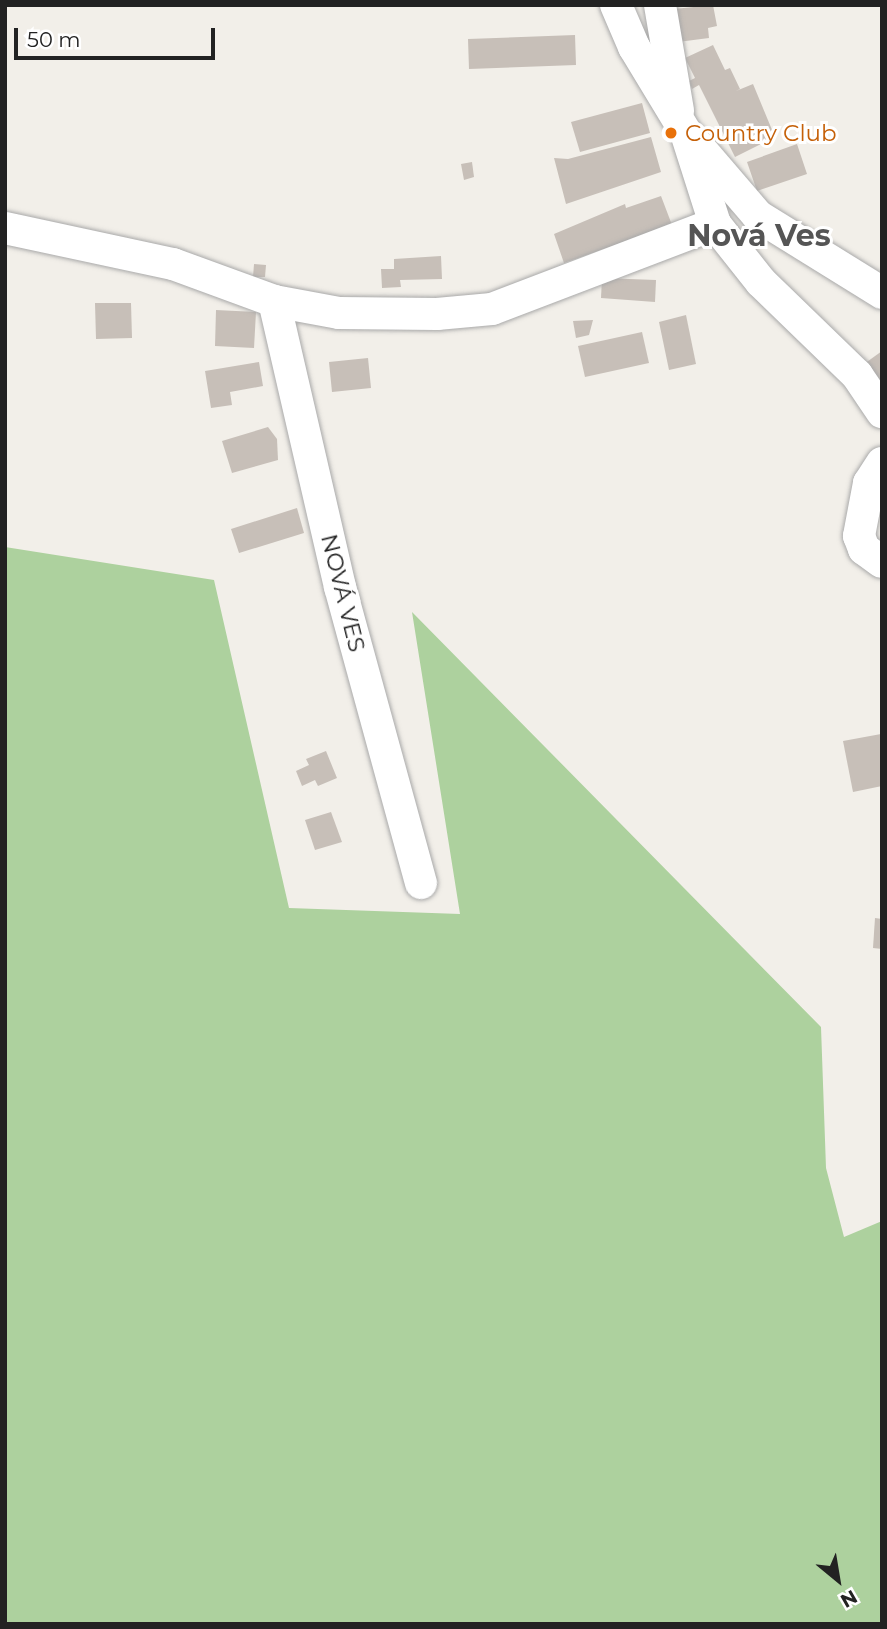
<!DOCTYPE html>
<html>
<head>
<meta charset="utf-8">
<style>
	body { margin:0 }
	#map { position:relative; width:887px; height:1629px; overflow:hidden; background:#f2efe9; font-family:Montserrat,sans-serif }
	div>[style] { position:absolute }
	.forest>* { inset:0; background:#add19e }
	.building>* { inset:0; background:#c7bfb8 }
	.roads { filter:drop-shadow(0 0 2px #a9a9a9) drop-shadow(0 0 2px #a9a9a9) }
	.minor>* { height:32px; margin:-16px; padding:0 16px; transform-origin:16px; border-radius:16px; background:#fff }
	.dots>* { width:19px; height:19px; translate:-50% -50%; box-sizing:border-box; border:4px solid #fff; border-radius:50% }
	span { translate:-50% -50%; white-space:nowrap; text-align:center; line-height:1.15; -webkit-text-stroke:6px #fff; paint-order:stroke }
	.food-label { font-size:23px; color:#c56008 }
	.left { translate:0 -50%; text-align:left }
	.street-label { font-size:23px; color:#222 }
	.district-label { font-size:30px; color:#555; font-weight:700 }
	.frame { position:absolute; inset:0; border:7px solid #222; pointer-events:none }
	.north { position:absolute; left:803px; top:1545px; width:70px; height:70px; -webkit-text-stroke:5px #fff; paint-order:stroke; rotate:150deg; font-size:19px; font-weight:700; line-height:28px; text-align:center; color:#222 }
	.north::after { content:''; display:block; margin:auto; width:24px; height:32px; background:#222; clip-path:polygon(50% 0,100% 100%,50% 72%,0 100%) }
	.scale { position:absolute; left:14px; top:28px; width:201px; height:32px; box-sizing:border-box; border:4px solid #222; border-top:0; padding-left:9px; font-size:21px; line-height:24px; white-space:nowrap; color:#222; -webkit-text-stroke:5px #fff; paint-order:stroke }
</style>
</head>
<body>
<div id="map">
	<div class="forest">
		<i style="clip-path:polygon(5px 547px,214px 580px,289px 908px,460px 914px,412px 612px,821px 1027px,826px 1168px,844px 1237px,882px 1221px,882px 1624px,5px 1624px)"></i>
	</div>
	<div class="building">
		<i style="clip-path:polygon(713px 5px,717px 26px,708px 28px,709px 38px,678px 42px,674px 9px)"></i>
		<i style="clip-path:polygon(575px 35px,576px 65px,469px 69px,468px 39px)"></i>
		<i style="clip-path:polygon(713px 45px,725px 70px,730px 68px,740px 89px,736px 91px,753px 84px,775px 137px,735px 157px,699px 85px,692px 89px,689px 81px,695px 78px,685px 58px)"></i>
		<i style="clip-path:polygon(642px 103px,650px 133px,580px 152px,571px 122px)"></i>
		<i style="clip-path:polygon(651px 137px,661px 172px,566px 204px,554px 158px,568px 159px)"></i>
		<i style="clip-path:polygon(797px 144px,807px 174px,757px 191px,747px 162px)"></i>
		<i style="clip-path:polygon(472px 162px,474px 177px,464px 180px,461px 164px)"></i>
		<i style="clip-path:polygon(661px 196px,672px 225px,564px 263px,554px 234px,625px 204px,626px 208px)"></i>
		<i style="clip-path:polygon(441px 256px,442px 279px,400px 280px,401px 287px,382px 288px,381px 269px,394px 269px,394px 259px)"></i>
		<i style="clip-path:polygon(254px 264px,266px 265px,265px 277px,253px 277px)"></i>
		<i style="clip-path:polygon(602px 278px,656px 280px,655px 302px,601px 298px)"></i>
		<i style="clip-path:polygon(95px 303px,131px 303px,132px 338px,96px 339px)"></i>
		<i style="clip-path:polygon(216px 310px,256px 312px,254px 348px,215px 346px)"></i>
		<i style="clip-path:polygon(686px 315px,696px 364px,669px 370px,659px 322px)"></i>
		<i style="clip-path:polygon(593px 320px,589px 335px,576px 338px,573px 321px)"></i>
		<i style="clip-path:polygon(642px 332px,649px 363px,585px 377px,578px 346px)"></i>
		<i style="clip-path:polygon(882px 351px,882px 390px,864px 364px)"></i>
		<i style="clip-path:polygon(368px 358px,371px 388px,332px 392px,329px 362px)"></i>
		<i style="clip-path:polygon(259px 362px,263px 386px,230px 392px,232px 405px,211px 408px,205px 371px)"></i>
		<i style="clip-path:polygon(268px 427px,277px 439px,278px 460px,232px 473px,222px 441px)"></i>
		<i style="clip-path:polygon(297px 508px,304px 533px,239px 553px,231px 529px)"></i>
		<i style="clip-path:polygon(881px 734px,882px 786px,853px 792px,843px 741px)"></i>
		<i style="clip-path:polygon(326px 751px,337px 778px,318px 786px,315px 780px,302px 786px,296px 771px,309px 765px,306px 759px)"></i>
		<i style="clip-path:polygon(331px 812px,342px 842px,315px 850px,305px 820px)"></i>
		<i style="clip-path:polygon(875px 918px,882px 919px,882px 949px,873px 948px)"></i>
	</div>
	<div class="roads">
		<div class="minor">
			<i style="left:616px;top:5px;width:46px;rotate:66.8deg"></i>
			<i style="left:634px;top:47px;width:100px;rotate:58.8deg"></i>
			<i style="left:686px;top:133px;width:96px;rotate:72.3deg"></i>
			<i style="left:715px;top:224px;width:74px;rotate:51.6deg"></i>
			<i style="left:761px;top:282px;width:134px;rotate:44.1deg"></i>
			<i style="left:857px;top:375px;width:45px;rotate:56deg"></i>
			<i style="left:660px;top:5px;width:107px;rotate:80.3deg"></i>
			<i style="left:692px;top:139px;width:101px;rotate:49.4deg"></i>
			<i style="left:758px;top:216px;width:146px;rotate:31.8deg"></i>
			<i style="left:5px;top:228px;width:172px;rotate:12.1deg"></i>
			<i style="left:173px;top:264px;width:108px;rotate:20.1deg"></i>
			<i style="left:274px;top:301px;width:66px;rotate:10.5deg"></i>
			<i style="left:339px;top:313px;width:98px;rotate:0.6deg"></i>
			<i style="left:437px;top:314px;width:55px;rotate:-5.2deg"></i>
			<i style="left:492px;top:309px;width:239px;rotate:-20.9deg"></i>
			<i style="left:274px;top:301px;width:294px;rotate:77deg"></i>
			<i style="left:340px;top:587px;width:307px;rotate:74.7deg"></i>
			<i style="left:882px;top:463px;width:24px;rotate:123deg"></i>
			<i style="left:869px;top:483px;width:54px;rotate:100.7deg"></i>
			<i style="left:859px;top:536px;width:14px;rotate:69deg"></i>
			<i style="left:864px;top:549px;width:22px;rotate:36deg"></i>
		</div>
	</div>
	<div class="dots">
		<i style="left:671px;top:133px;background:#e8710a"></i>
	</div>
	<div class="food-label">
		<span class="left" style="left:685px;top:133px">Country Club</span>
	</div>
	<div class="street-label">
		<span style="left:343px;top:593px;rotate:76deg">NOVÁ VES</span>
	</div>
	<div class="district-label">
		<span style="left:759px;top:236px">Nová Ves</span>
	</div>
	<div class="frame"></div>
	<div class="north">N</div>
	<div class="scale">50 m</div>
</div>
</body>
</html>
